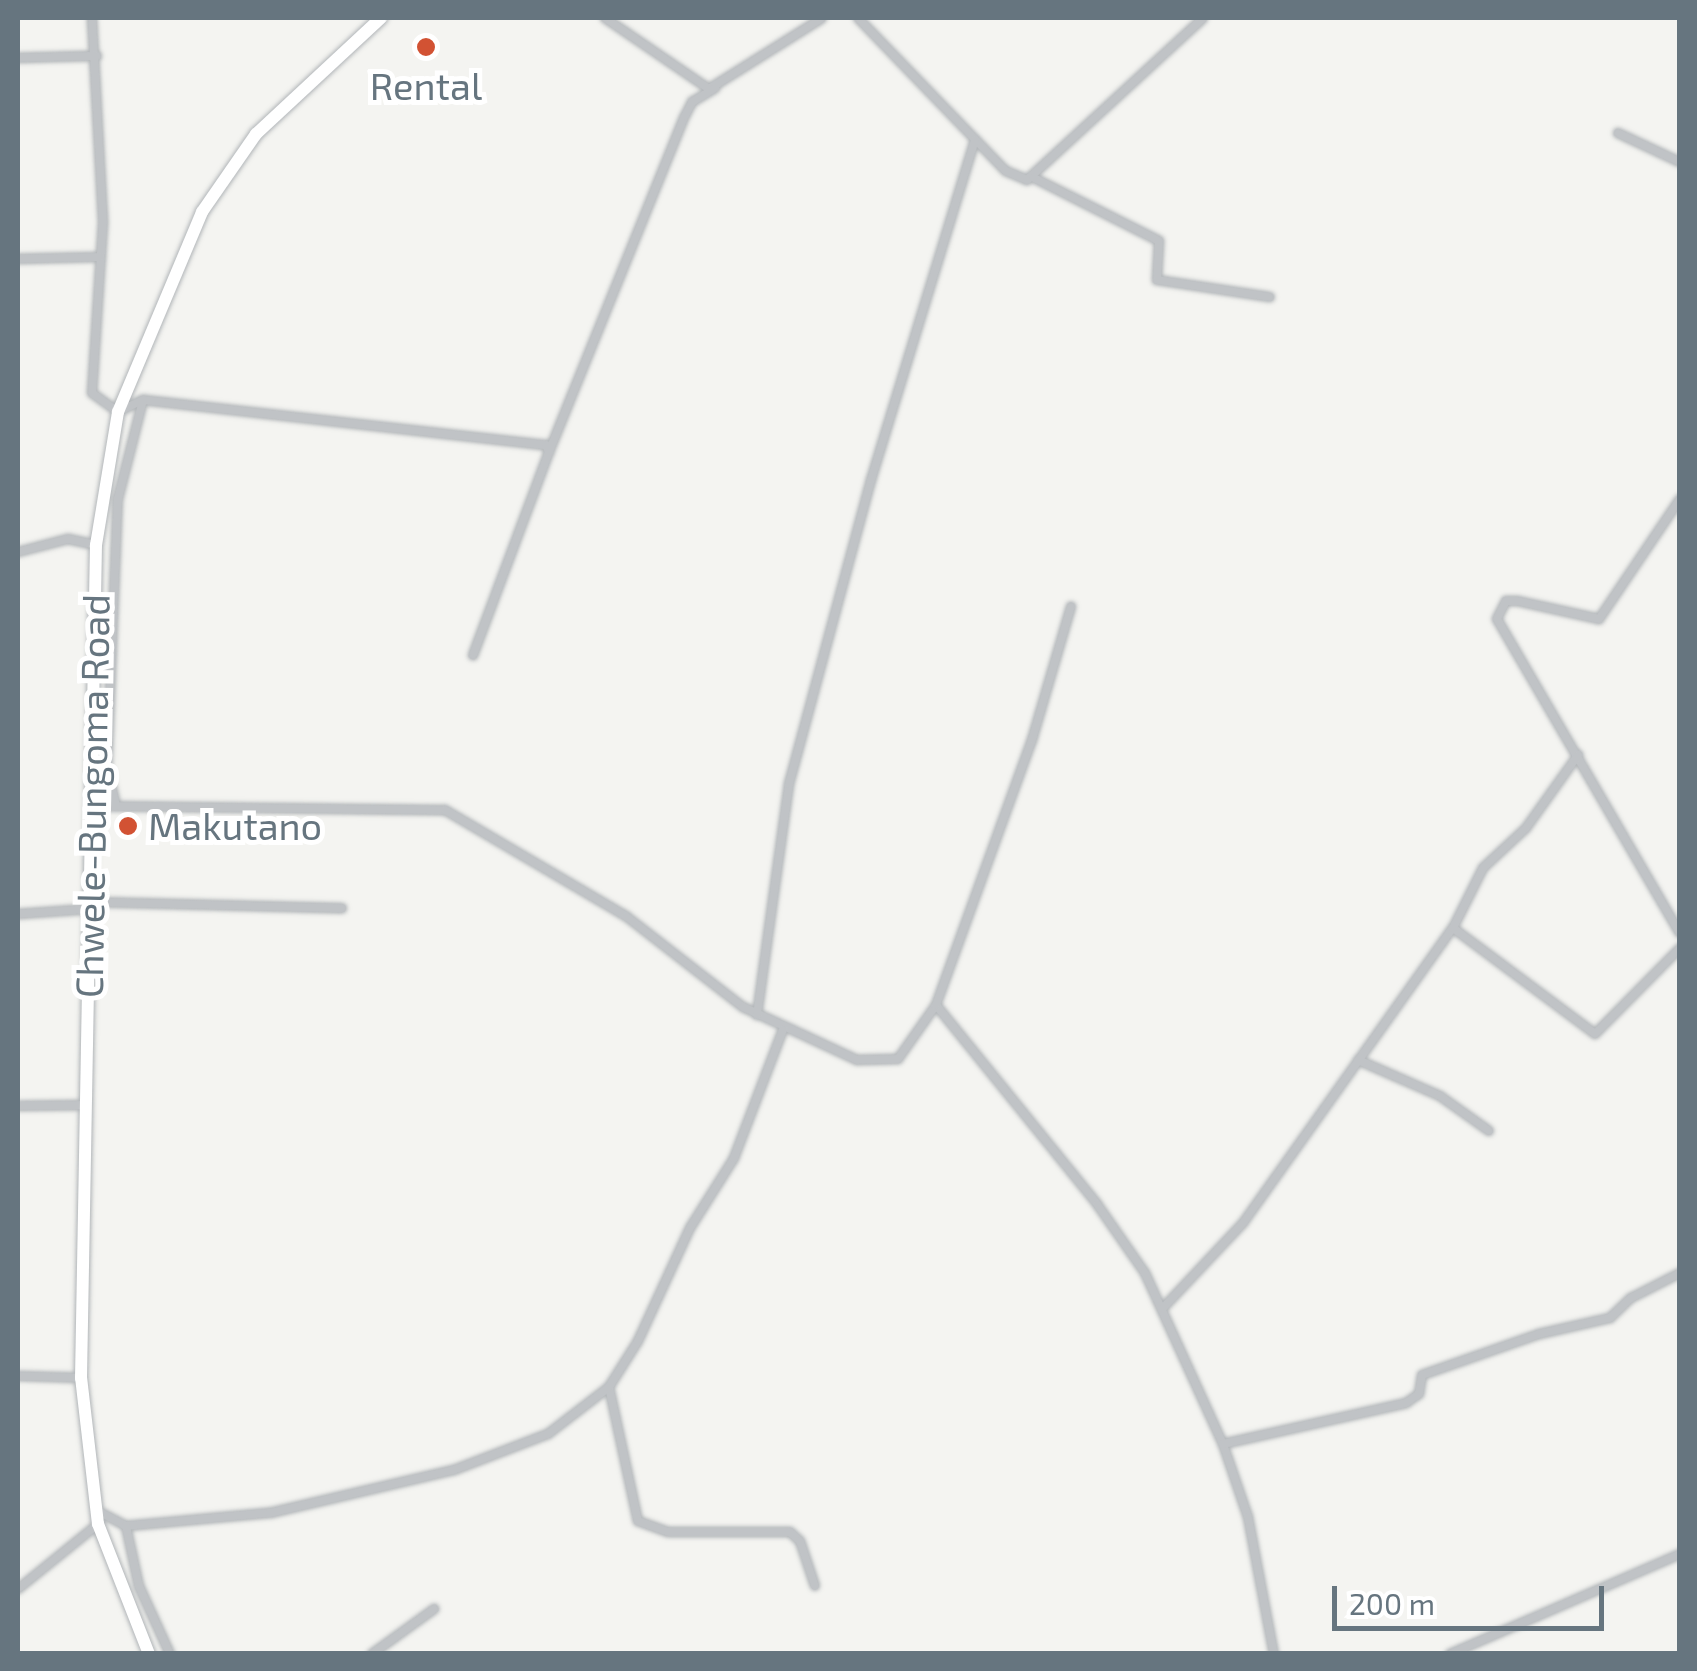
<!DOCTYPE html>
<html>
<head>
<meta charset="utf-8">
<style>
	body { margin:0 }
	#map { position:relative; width:1697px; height:1671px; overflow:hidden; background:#f4f4f1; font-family:"Exo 2",sans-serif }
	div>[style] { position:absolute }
	.roads { filter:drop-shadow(0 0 2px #b1b5b8) drop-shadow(0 0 2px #b1b5b8) }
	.street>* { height:8px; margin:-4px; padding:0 4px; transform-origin:4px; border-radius:4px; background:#c0c3c6 }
	.primary>* { height:12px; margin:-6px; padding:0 6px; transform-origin:6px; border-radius:6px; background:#fff }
	.dots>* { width:28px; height:28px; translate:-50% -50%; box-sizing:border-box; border:5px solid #fff; border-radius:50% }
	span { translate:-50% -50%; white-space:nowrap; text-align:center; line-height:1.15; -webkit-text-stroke:10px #fff; paint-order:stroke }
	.poi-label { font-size:38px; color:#66757f }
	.left { translate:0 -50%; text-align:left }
	.street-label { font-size:38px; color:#66757f }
	.frame { position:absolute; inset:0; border:20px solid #66757f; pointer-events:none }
	.scale { position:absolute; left:1332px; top:1586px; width:272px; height:45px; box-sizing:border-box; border:5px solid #66757f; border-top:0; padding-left:12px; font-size:30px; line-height:35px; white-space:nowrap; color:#66757f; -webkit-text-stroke:8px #fff; paint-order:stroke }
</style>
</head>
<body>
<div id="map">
	<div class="roads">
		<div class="street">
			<i style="left:92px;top:18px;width:205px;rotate:86.9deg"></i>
			<i style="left:103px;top:223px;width:170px;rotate:93.7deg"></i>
			<i style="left:92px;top:393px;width:32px;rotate:36deg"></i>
			<i style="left:118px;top:412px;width:28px;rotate:-26deg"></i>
			<i style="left:143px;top:400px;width:406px;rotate:6.4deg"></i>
			<i style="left:546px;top:445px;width:8px;rotate:67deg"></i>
			<i style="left:549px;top:452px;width:217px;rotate:110.5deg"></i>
			<i style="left:605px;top:18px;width:126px;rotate:34.3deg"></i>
			<i style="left:709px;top:89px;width:133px;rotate:-32.1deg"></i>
			<i style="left:858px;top:18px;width:213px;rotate:46deg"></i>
			<i style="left:1006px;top:171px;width:23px;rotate:23deg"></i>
			<i style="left:1027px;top:180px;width:239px;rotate:-42.6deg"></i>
			<i style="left:18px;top:58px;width:79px;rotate:-1.5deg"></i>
			<i style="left:1618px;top:133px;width:68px;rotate:25.1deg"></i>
			<i style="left:1034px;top:178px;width:140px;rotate:26.7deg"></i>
			<i style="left:1159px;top:241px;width:39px;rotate:93deg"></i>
			<i style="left:1157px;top:280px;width:114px;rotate:8.6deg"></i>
			<i style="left:18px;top:259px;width:83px;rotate:-1.4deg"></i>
			<i style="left:549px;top:452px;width:362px;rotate:-68deg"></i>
			<i style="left:685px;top:116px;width:16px;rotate:-63deg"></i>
			<i style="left:692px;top:102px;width:27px;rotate:-31deg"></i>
			<i style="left:1680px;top:499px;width:145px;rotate:124deg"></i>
			<i style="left:1599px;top:619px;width:83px;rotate:-167.5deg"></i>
			<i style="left:1518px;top:601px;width:12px;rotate:180deg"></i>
			<i style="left:1506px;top:601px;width:20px;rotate:117deg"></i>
			<i style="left:1497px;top:619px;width:363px;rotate:59.8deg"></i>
			<i style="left:18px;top:552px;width:52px;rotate:-14.6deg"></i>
			<i style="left:68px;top:539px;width:29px;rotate:12deg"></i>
			<i style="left:93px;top:806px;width:352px;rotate:0.7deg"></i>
			<i style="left:445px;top:810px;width:210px;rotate:30.4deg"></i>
			<i style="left:626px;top:916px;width:148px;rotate:37.9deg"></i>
			<i style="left:743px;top:1007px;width:126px;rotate:24.9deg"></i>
			<i style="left:857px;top:1060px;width:41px;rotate:-1.4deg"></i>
			<i style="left:898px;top:1059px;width:66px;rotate:-54.9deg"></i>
			<i style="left:936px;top:1005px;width:256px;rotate:51deg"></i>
			<i style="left:1097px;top:1204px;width:84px;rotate:55.2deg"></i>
			<i style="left:1145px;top:1273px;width:188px;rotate:65.5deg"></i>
			<i style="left:1223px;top:1444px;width:77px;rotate:71.1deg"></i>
			<i style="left:1248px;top:1517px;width:139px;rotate:79.3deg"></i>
			<i style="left:116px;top:806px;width:39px;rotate:-103deg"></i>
			<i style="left:107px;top:768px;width:269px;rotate:-87.7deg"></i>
			<i style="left:118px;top:499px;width:102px;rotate:-75.8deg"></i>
			<i style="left:90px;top:902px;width:252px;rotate:1.4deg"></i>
			<i style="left:18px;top:914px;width:72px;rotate:-4deg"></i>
			<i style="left:1453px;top:928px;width:177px;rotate:36.7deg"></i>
			<i style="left:1595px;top:1034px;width:121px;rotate:-45.3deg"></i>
			<i style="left:936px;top:1005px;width:282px;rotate:-70.1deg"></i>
			<i style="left:1032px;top:740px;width:139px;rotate:-73.7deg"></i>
			<i style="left:757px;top:1015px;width:233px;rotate:-82.1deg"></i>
			<i style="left:789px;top:784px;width:315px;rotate:-74.9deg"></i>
			<i style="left:871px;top:480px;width:356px;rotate:-73deg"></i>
			<i style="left:1358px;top:1060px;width:90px;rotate:23.7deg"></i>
			<i style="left:1440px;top:1096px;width:60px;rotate:35.5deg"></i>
			<i style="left:18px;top:1106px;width:68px;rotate:-0.8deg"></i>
			<i style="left:1163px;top:1308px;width:117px;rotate:-46.7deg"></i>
			<i style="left:1243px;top:1223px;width:362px;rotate:-54.6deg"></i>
			<i style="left:1453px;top:928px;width:67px;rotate:-63.4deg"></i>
			<i style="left:1483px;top:868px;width:59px;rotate:-42.9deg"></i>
			<i style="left:1526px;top:828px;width:90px;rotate:-54.5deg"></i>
			<i style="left:18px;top:1376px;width:63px;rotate:1.8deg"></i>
			<i style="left:609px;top:1387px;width:137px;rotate:77.8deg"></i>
			<i style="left:638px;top:1521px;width:32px;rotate:20deg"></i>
			<i style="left:668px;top:1532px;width:122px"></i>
			<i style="left:790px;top:1532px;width:13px;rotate:42deg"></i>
			<i style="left:800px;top:1541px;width:47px;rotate:71.6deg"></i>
			<i style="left:1223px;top:1444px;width:188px;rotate:-12.6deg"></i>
			<i style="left:1406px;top:1403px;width:16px;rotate:-35deg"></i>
			<i style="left:1419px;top:1394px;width:19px;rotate:-81deg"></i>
			<i style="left:1422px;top:1375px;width:124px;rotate:-19.3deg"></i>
			<i style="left:1539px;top:1334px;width:73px;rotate:-12.7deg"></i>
			<i style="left:1610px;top:1318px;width:29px;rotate:-44deg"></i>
			<i style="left:1631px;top:1298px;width:55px;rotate:-27deg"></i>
			<i style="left:96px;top:1510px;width:34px;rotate:28deg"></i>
			<i style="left:126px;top:1526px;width:145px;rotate:-5.2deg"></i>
			<i style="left:270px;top:1513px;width:189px;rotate:-13.2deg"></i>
			<i style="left:454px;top:1470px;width:101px;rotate:-21deg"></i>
			<i style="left:548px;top:1434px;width:77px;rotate:-37.6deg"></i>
			<i style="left:609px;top:1387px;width:54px;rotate:-57.8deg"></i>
			<i style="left:638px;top:1341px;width:124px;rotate:-65.3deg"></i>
			<i style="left:690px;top:1228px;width:83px;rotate:-57.8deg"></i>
			<i style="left:734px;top:1158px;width:137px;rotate:-69.1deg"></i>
			<i style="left:126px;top:1526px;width:61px;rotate:77.8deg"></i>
			<i style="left:139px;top:1586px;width:75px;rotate:65.5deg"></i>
			<i style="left:18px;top:1589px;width:103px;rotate:-39.1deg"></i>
			<i style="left:372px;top:1654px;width:77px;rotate:-36deg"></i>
			<i style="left:1450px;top:1654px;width:251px;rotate:-23.5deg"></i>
		</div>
		<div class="primary">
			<i style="left:149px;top:1654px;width:140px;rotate:-111.4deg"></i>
			<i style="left:98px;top:1524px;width:147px;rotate:-96.6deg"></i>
			<i style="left:81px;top:1378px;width:833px;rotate:-88.97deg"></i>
			<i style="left:96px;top:545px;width:135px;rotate:-80.6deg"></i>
			<i style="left:118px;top:412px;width:217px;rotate:-67.2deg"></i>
			<i style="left:202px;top:212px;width:95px;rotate:-55.3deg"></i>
			<i style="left:256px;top:134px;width:171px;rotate:-42.9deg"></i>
		</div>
	</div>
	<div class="dots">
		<i style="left:426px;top:47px;background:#d25233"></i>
		<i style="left:128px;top:826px;background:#d25233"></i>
	</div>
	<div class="poi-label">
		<span style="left:426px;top:86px">Rental</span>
		<span class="left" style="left:148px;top:826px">Makutano</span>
	</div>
	<div class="street-label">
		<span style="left:92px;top:796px;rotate:-89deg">Chwele-Bungoma Road</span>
	</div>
	<div class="frame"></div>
	<div class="scale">200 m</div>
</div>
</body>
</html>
